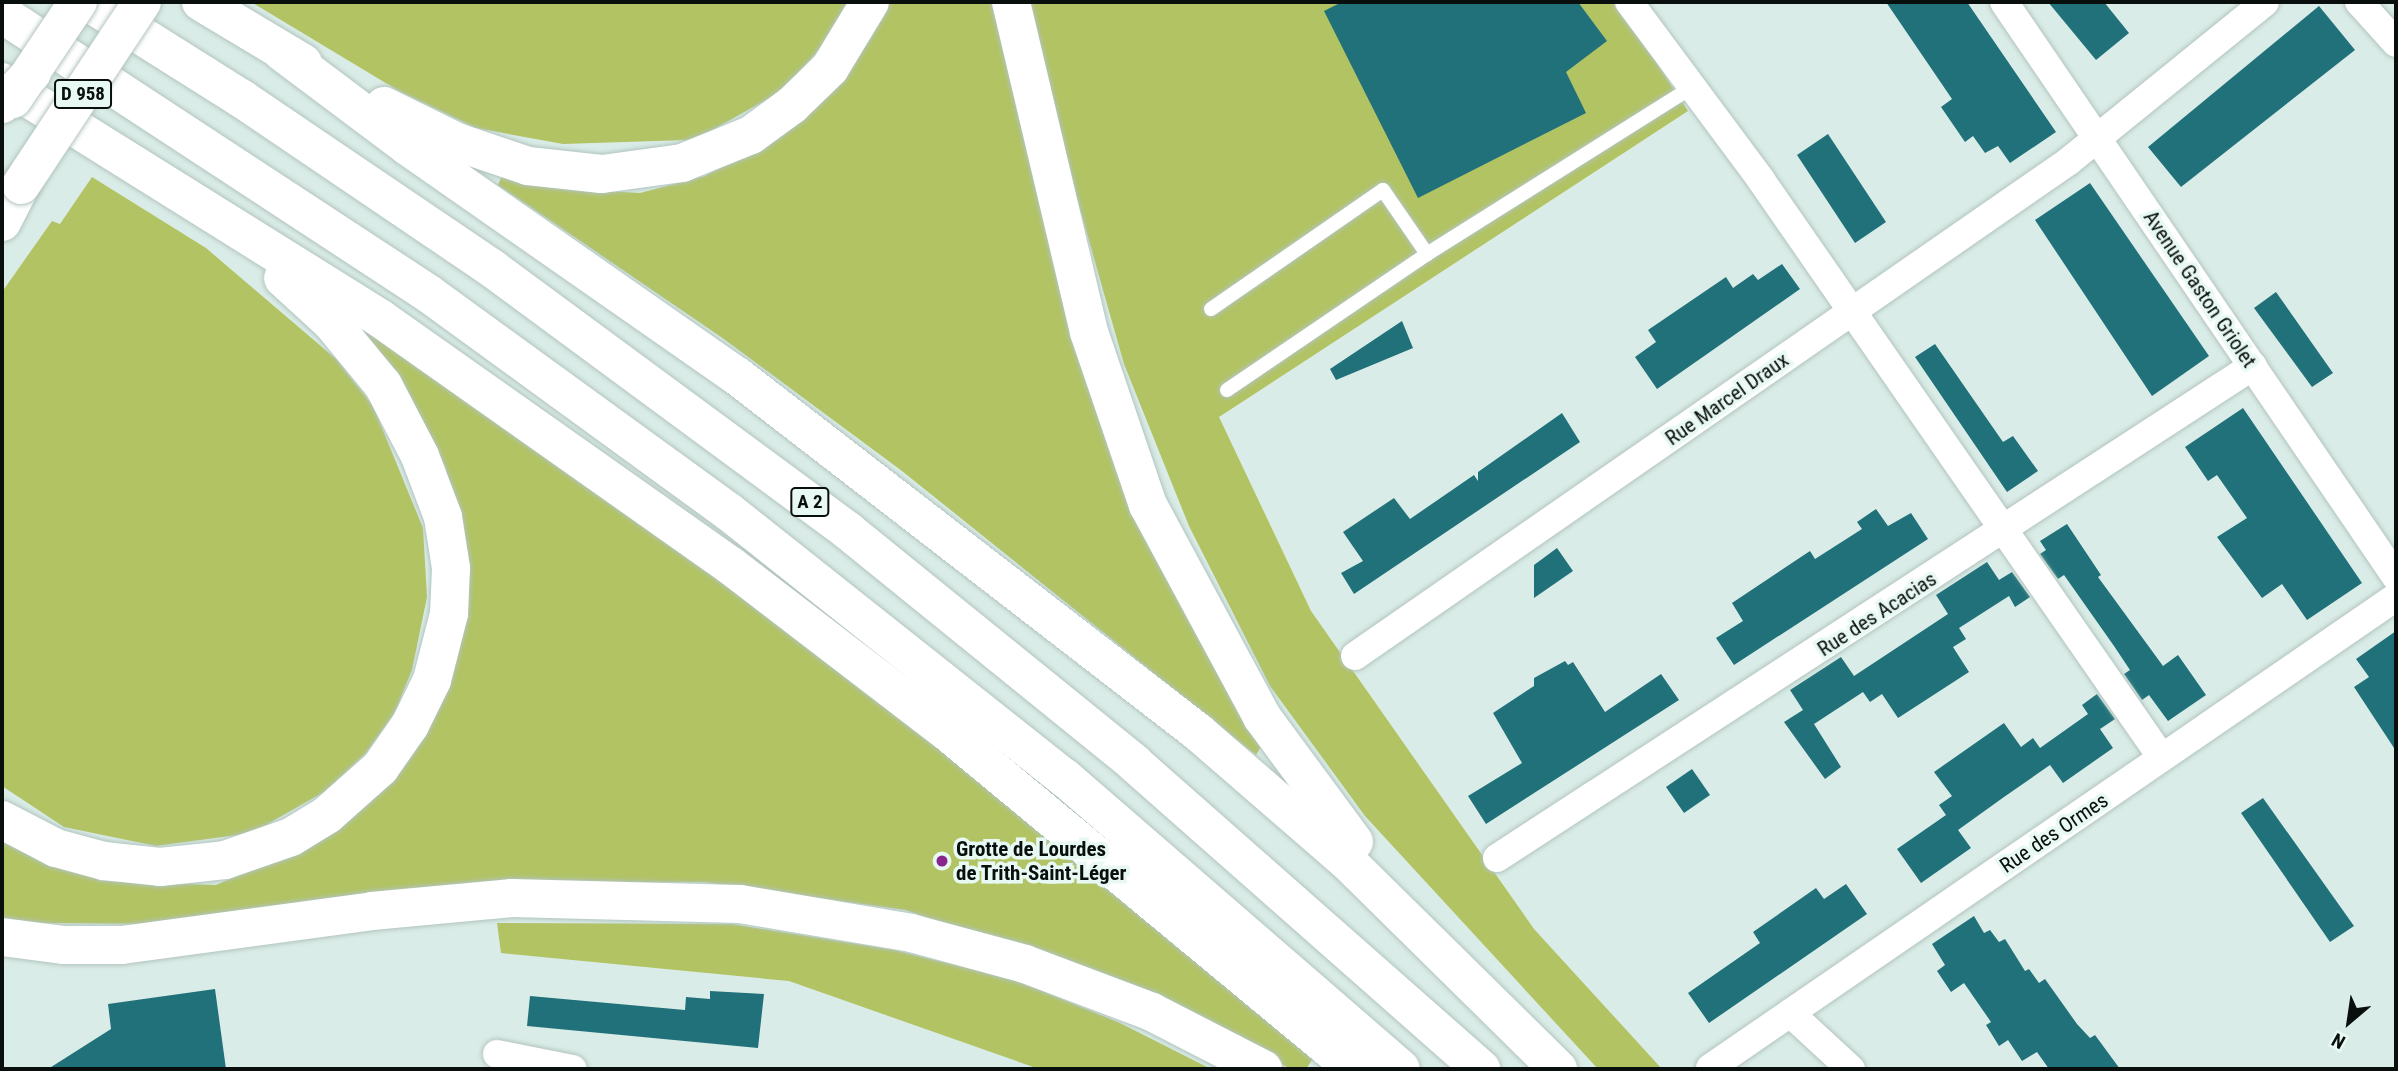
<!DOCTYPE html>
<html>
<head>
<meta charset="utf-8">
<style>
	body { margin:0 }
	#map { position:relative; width:2398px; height:1071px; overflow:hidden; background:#daece7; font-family:"Roboto Condensed",sans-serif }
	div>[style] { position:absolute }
	.green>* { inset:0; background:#b2c364 }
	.building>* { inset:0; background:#21717b }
	.roads { filter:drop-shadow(0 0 2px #b2c4bf) drop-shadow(0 0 2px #b2c4bf) }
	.lane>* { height:14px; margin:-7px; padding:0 7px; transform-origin:7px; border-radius:7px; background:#fff }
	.street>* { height:28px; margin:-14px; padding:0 14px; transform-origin:14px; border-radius:14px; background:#fff }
	.highway>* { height:38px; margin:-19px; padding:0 19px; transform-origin:19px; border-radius:19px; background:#fff }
	.bridges { filter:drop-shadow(0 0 2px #b2c4bf) drop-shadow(0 0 2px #b2c4bf) }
	.primary-bridge>* { height:38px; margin:-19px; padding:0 19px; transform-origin:19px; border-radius:19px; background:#fff }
	.highway-bridge>* { height:38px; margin:-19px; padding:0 19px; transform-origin:19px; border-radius:19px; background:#fff }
	.dots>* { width:19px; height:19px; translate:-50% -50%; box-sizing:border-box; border:4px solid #e8f9f4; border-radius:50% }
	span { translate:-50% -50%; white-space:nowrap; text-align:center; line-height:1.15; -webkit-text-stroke:7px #e8f9f4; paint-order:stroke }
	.shield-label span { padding:2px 5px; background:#e8f9f4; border:2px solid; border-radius:5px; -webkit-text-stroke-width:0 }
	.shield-label { font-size:19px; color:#090f0d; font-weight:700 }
	.street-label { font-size:21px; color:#090f0d }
	.poi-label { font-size:21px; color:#090f0d; font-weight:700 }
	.left { translate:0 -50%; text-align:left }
	.frame { position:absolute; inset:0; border:4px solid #090f0d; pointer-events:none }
	.north { position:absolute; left:2314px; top:987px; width:70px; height:70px; -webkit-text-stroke:5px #e8f9f4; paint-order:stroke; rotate:209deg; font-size:19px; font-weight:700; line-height:28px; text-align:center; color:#090f0d }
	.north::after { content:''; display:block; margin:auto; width:24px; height:32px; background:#090f0d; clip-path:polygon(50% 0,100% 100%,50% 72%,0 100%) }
</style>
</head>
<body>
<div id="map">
	<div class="green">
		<i style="clip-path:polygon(251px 2px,849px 2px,832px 35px,782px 91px,707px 133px,687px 140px,563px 144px,476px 128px,399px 91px)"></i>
		<i style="clip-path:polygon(889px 2px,998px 2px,1055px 257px,1262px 745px,1256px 755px,902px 471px,721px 337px,498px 185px,503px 173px,554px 188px,640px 193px,705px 176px,761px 146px)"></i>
		<i style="clip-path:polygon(1026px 2px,1617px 2px,1688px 111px,1219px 417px,1311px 611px,1534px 929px,1662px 1069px,1598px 1069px,1365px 816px,1270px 686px,1189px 526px,1124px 364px,1055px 121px)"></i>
		<i style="clip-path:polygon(92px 177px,206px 248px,336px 359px,373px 406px,423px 528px,427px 597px,412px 670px,395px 712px,366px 753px,324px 792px,252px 833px,156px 846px,64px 827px,2px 786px,2px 292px,52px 221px,60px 224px)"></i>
		<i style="clip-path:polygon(369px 331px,684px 553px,940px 744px,1314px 1057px,1306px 1069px,1291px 1069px,1129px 986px,905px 910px,704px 882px,497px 883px,162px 924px,35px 923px,2px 918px,2px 842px,102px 881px,216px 885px,294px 851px,403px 755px,462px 538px,445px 466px,424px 424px,365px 335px)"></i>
		<i style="clip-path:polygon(497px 923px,732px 924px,894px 950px,1015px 980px,1118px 1022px,1211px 1069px,1039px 1069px,789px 981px,501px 953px)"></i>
	</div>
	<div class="building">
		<i style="clip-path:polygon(1342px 2px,1578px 2px,1607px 41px,1566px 72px,1586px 113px,1418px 198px,1324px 11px)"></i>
		<i style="clip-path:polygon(1886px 2px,1967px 2px,2056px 132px,2010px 163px,1998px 146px,1985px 153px,1973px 136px,1965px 142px,1941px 107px,1952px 99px)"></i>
		<i style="clip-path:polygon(2048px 2px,2104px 2px,2129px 33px,2096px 60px)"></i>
		<i style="clip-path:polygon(2319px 6px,2355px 50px,2181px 187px,2148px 147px)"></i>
		<i style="clip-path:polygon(1828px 134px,1886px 222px,1855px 243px,1797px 155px)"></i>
		<i style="clip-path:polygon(2090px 183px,2209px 356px,2152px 396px,2035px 220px)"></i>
		<i style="clip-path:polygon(1782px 264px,1800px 289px,1657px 389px,1635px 357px,1656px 342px,1648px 330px,1726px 277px,1733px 288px,1753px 274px,1758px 280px)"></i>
		<i style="clip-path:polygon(2276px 292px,2333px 373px,2312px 387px,2254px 308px)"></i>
		<i style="clip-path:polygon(1402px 321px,1413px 348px,1336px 380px,1330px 369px)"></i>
		<i style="clip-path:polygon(1935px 344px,2003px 442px,2013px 436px,2038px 471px,2007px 492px,1915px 357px)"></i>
		<i style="clip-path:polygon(2243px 408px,2362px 583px,2307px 620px,2282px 584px,2262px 598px,2217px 537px,2247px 518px,2217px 475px,2208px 481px,2185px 447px)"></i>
		<i style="clip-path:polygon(1562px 413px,1580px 442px,1354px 594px,1341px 573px,1363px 561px,1343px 532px,1394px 498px,1410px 519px,1474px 475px,1478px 481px,1478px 472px)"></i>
		<i style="clip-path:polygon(1876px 509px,1888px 526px,1911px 513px,1928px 539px,1734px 665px,1716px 638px,1743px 621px,1732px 603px,1810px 551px,1815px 559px,1862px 529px,1857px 522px)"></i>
		<i style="clip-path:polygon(2067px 524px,2101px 575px,2098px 577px,2163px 666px,2178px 655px,2206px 695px,2168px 721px,2149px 695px,2142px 700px,2124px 674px,2130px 670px,2114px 646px,2064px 575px,2058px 579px,2040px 554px,2046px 550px,2040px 541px)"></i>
		<i style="clip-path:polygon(1557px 548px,1573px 571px,1534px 598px,1534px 565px)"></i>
		<i style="clip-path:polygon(1987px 562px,1999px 580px,2012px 572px,2030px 597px,2015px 607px,2009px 596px,1959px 628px,1966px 639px,1953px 647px,1969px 672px,1898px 718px,1882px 694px,1870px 702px,1863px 692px,1814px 724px,1841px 767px,1825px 779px,1784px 722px,1803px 710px,1790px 690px,1841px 657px,1854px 676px,1948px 614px,1936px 595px)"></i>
		<i style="clip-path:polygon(2396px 631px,2396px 751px,2354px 687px,2369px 677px,2356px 659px)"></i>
		<i style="clip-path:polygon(1565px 661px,1568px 665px,1573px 662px,1605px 712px,1661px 674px,1679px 700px,1486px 824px,1468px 796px,1522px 763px,1493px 713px,1534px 686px,1534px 678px)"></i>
		<i style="clip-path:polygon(2097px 694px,2115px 719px,2100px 729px,2113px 748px,2063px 783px,2050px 765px,2004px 797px,1958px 830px,1971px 848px,1921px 883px,1897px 849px,1946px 815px,1939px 805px,1952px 796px,1934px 772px,2004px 723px,2021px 747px,2033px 738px,2040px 748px,2088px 714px,2082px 705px)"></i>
		<i style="clip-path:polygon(1692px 769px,1710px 795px,1684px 813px,1666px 787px)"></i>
		<i style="clip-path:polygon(2263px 798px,2354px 926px,2330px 942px,2241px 813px)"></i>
		<i style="clip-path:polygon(1846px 884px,1867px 914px,1709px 1023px,1688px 993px,1760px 943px,1753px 932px,1816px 888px,1824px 899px)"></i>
		<i style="clip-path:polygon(1974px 916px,1984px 933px,1990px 930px,1999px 942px,2005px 939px,2025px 971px,2029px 969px,2039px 983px,2045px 979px,2077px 1024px,2090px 1038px,2095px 1035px,2120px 1069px,2049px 1069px,2037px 1052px,2022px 1061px,2008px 1040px,1999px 1046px,1986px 1025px,1991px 1022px,1964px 983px,1951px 992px,1937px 971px,1945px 965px,1932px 944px)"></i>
		<i style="clip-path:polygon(215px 989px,226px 1069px,48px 1069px,111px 1029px,108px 1004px)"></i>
		<i style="clip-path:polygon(710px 991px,764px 994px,758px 1048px,527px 1026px,530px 996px,685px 1010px,686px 997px,710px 999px)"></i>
	</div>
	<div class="roads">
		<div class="lane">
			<i style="left:1211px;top:309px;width:209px;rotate:-34.7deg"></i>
			<i style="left:1383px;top:190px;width:78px;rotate:55.5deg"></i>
			<i style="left:1227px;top:390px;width:242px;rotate:-34.2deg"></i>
			<i style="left:1427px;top:254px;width:313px;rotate:-32.2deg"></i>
		</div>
		<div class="street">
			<i style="left:1629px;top:2px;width:222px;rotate:53.4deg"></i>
			<i style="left:1761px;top:180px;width:703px;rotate:55.25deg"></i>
			<i style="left:2004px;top:2px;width:696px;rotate:55.72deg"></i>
			<i style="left:2359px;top:2px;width:55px;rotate:47.9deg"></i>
			<i style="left:1355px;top:656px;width:869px;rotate:-34.73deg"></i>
			<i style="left:2069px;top:161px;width:252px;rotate:-39deg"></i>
			<i style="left:1497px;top:858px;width:902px;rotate:-33.06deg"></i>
			<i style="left:1790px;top:1013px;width:83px;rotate:42.6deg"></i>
			<i style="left:497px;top:1054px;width:77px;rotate:11.2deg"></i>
			<i style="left:1710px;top:1068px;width:832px;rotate:-34.47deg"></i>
		</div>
		<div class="highway">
			<i style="left:88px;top:2px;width:182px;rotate:32.2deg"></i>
			<i style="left:242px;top:99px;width:303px;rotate:34.1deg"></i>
			<i style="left:493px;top:269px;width:441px;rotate:36.4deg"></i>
			<i style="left:848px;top:531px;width:368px;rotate:39deg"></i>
			<i style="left:1134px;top:763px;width:463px;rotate:41.4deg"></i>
			<i style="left:201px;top:2px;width:119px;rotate:30.9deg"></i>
			<i style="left:1011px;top:2px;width:339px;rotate:76.7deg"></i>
			<i style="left:1089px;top:332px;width:183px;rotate:71.2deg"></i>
			<i style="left:1148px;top:505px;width:241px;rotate:61.7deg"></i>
			<i style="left:1262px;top:717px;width:155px;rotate:53.6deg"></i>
			<i style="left:2px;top:14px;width:511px;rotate:33.25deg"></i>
			<i style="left:429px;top:294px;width:371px;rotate:36deg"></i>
			<i style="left:729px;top:512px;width:429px;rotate:38.4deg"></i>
			<i style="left:1065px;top:778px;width:444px;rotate:40.9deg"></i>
			<i style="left:282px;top:52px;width:156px;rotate:36.9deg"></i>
			<i style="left:407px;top:146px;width:402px;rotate:34.9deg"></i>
			<i style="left:737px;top:376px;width:582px;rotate:37.68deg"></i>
			<i style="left:1198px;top:732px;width:196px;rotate:40.9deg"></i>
			<i style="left:1346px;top:860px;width:298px;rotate:44.6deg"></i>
			<i style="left:2px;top:82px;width:447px;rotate:32deg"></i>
			<i style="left:381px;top:319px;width:428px;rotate:35.2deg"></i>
			<i style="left:731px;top:566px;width:270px;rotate:37.5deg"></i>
			<i style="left:945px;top:730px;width:531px;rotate:39.65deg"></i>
			<i style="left:384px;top:106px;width:81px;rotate:26.3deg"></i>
			<i style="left:457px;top:142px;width:75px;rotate:18.7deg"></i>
			<i style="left:528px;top:166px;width:74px;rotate:6.2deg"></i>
			<i style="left:602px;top:174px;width:81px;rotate:-7.8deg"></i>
			<i style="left:682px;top:163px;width:74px;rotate:-22.1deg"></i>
			<i style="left:751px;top:135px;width:51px;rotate:-36.2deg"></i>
			<i style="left:792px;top:105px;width:53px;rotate:-44.2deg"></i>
			<i style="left:830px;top:68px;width:77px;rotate:-58.8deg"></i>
			<i style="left:2px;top:222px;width:42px;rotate:-62.8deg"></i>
			<i style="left:2px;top:820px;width:61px;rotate:27.4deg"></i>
			<i style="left:56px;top:848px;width:50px;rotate:15.2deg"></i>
			<i style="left:104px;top:861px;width:56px;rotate:6.1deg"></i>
			<i style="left:160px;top:867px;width:65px;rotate:-6.1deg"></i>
			<i style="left:225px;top:860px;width:70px;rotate:-19.2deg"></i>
			<i style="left:291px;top:837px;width:42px;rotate:-31.4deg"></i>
			<i style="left:327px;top:815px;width:71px;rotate:-41.6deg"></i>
			<i style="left:380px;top:768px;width:52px;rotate:-55.1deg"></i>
			<i style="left:410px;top:725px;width:50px;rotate:-63.9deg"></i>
			<i style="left:432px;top:680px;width:68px;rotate:-75.6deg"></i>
			<i style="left:449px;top:614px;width:46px;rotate:-87.5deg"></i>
			<i style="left:451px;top:568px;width:52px;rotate:-98.9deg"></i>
			<i style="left:443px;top:517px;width:65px;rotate:-110.7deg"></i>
			<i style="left:420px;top:456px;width:80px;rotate:-117.5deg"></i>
			<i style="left:383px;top:385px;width:82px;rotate:-129.5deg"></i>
			<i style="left:331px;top:322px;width:65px;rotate:-137.5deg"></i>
			<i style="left:2px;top:937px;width:63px;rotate:7.4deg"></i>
			<i style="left:64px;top:945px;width:58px"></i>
			<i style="left:122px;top:945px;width:252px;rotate:-7.7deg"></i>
			<i style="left:372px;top:911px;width:141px;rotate:-5.3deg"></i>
			<i style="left:512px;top:898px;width:228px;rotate:1.5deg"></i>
			<i style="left:740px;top:904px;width:173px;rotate:9.6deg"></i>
			<i style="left:911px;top:933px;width:118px;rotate:15.2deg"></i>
			<i style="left:1025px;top:964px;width:136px;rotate:20.7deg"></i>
			<i style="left:1152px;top:1012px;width:125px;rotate:27.2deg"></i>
		</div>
	</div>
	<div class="bridges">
		<div class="primary-bridge">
			<i style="left:13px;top:99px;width:117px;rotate:-56.2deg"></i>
			<i style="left:21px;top:185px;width:219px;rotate:-56.5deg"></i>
		</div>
		<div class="highway-bridge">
			<i style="left:2px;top:104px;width:43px;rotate:-45.9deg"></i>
		</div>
	</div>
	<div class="dots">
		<i style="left:942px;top:861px;background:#89268e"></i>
	</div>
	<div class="shield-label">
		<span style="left:83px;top:94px">D 958</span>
		<span style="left:810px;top:502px">A 2</span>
	</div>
	<div class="street-label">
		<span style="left:2200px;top:289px;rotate:56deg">Avenue Gaston Griolet</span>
		<span style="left:1727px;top:399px;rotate:-35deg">Rue Marcel Draux</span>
		<span style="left:1877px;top:614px;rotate:-33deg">Rue des Acacias</span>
		<span style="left:2054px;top:833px;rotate:-34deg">Rue des Ormes</span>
	</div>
	<div class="poi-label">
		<span class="left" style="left:956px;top:861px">Grotte de Lourdes<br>de Trith-Saint-Léger</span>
	</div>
	<div class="frame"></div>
	<div class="north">N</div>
</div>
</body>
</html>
